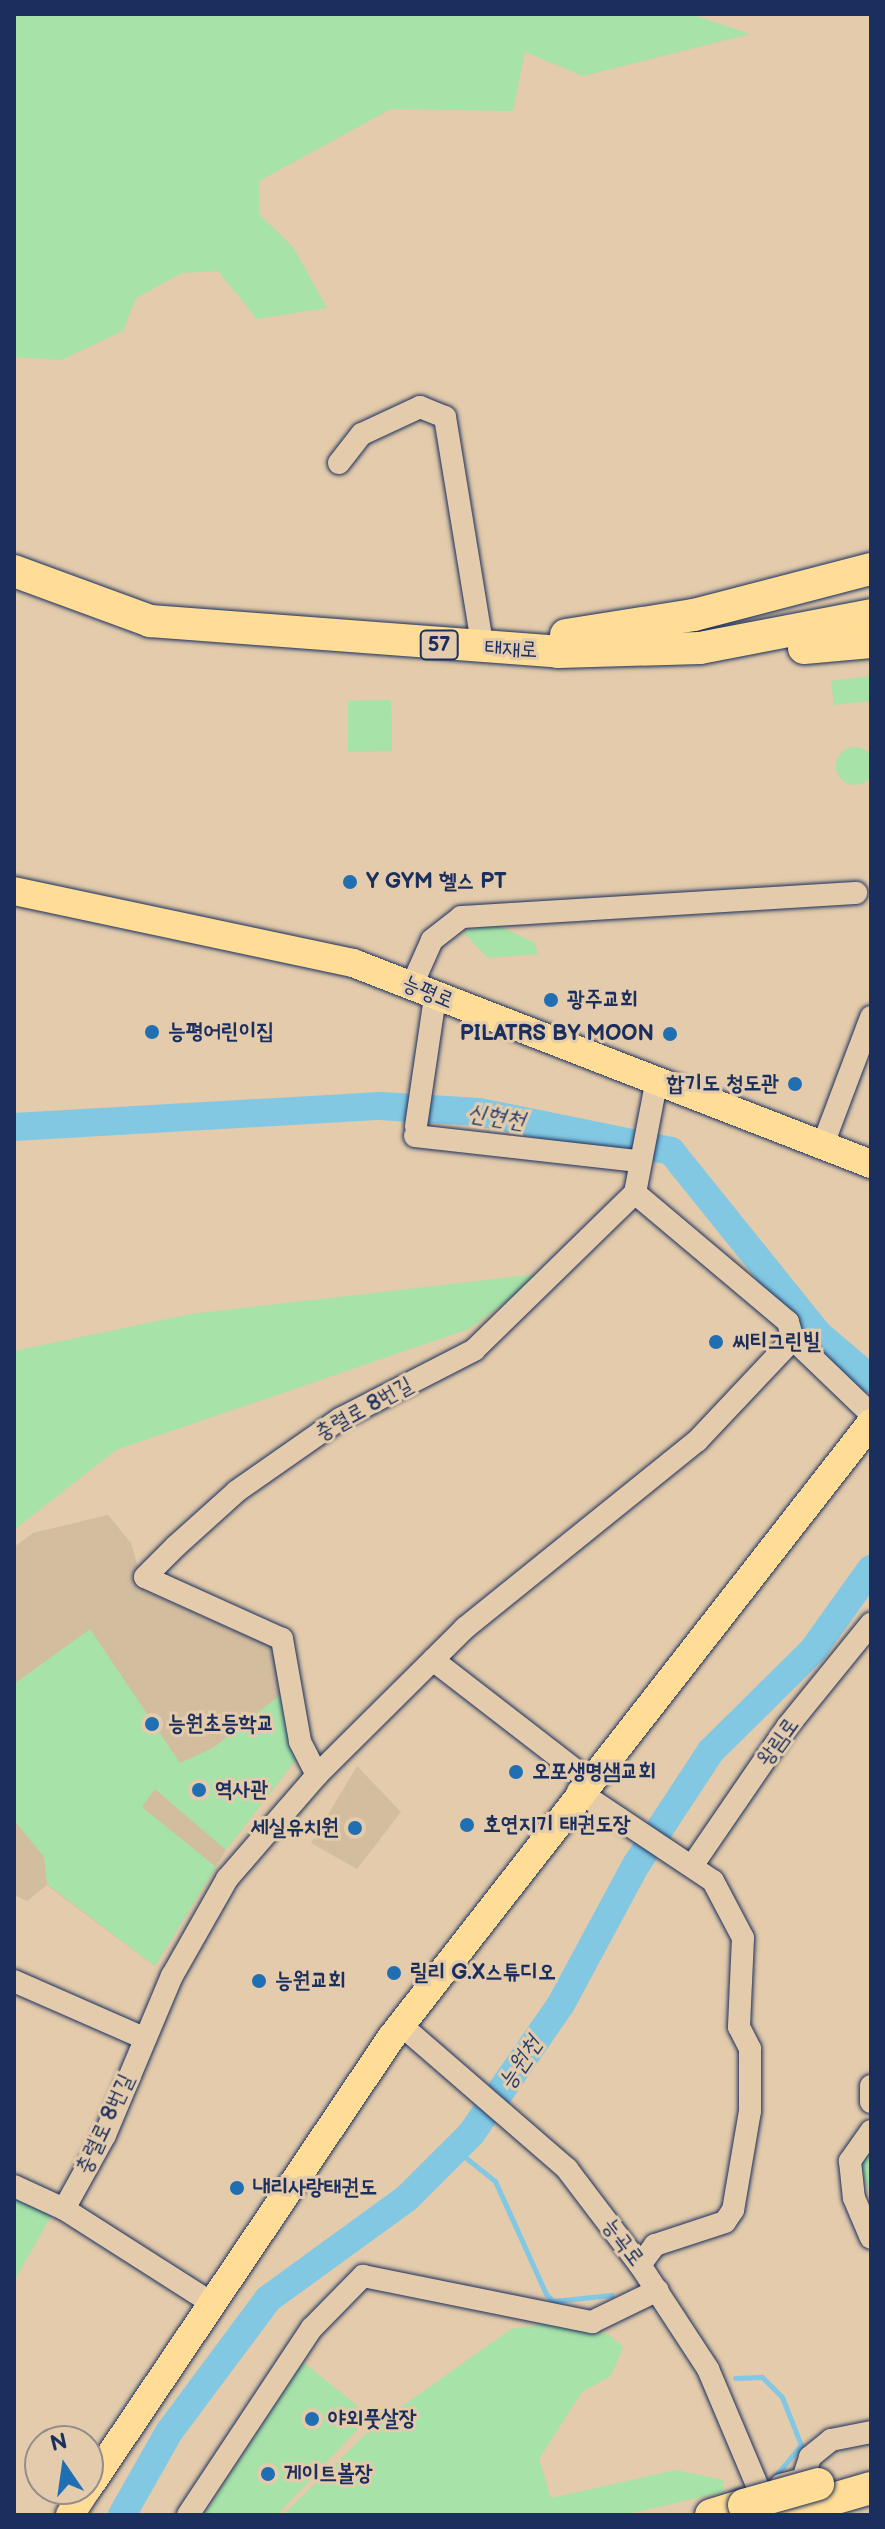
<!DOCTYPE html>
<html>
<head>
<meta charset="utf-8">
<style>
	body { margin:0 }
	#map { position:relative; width:885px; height:2529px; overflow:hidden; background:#e3cbab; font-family:"Balsamiq Sans","Poor Story",sans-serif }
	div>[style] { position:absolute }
	.built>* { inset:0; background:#d3bd9f }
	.green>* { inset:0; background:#a7e2a8 }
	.round { border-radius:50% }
	.stream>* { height:5px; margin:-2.5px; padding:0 2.5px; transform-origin:2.5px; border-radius:2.5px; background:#82c8e3 }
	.river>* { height:28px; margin:-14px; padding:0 14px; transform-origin:14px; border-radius:14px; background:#82c8e3 }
	.roads { filter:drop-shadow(0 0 2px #1b2f5e) drop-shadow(0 0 2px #1b2f5e) }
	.minor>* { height:22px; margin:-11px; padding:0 11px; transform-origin:11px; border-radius:11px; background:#e3cbab }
	.major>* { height:28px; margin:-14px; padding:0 14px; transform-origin:14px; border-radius:14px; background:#ffdd96 }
	.highway>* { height:32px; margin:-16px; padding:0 16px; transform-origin:16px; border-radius:16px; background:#ffdd96 }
	.bridges { filter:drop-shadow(0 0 2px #1b2f5e) drop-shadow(0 0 2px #1b2f5e) }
	.highway-bridge>* { height:32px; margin:-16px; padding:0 16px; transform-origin:16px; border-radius:16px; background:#ffdd96 }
	.dots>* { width:22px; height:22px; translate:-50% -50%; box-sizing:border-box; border:4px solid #e3cbab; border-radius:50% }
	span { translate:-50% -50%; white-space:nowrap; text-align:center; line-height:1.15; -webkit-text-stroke:6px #e3cbab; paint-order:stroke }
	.shield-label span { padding:2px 6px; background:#e3cbab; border:2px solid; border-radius:6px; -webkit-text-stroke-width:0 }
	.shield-label { font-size:20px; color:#1b2f5e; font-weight:700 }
	.street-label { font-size:22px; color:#1b2f5e }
	.poi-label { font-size:22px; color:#1b2f5e; font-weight:700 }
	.left { translate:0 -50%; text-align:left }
	.right { translate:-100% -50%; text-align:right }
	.water-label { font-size:24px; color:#253e6b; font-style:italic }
	.frame { position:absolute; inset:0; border:16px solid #1b2f5e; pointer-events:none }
	.north { position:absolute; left:24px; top:2425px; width:80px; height:80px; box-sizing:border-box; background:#e3cbab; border:2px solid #938d8c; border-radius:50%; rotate:347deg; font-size:22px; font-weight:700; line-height:32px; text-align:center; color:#1b2f5e }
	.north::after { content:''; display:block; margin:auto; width:28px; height:36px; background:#1f6fb2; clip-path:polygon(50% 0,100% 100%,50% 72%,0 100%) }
</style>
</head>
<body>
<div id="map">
	<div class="built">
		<i style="clip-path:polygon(108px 1515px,131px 1543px,145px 1591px,272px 1647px,298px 1757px,226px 1850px,155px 1966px,47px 1885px,27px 1901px,14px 1895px,14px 1547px,33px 1533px)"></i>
		<i style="clip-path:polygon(357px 1766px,401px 1812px,357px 1869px,311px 1843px)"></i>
	</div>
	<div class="green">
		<i style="clip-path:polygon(14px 14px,691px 14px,750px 34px,583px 76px,525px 52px,513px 111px,391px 109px,259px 181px,259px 214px,293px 247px,327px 308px,257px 319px,218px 271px,182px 273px,136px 298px,123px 331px,61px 360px,14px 357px)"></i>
		<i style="clip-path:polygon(871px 676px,871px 701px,834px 705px,831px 681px)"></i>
		<i style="clip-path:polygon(391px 700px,392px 751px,348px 752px,348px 701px)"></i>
		<i class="round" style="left:836px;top:747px;width:38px;height:38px"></i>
		<i style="clip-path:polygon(491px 922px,535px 943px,538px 954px,488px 958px,463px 932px)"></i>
		<i style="clip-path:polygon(647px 1147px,671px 1151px,726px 1223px,666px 1165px,644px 1158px)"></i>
		<i style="clip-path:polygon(546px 1273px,469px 1329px,116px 1450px,14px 1530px,14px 1351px,191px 1314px)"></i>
		<i style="clip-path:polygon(90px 1629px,180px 1763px,213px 1748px,284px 1692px,298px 1757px,226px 1850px,155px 1789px,142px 1807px,216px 1867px,155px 1966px,47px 1884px,44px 1857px,14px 1820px,14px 1684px)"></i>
		<i style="clip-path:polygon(871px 2142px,871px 2192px,862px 2177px,863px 2151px)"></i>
		<i style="clip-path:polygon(14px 2195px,53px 2213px,14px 2281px)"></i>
		<i style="clip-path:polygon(548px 2323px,608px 2334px,623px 2347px,611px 2376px,582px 2392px,539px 2459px,551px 2498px,676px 2470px,723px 2480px,724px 2492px,623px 2515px,283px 2515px,373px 2427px,511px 2329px)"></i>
		<i style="clip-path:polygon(303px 2362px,370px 2416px,277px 2515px,204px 2515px)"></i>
	</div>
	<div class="stream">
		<i style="left:456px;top:2150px;width:50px;rotate:38.5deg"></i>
		<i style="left:495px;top:2181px;width:124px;rotate:65.7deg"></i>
		<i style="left:546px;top:2294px;width:10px;rotate:45deg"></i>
		<i style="left:553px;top:2301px;width:59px;rotate:-5.8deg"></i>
		<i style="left:735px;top:2378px;width:27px;rotate:-2deg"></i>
		<i style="left:762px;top:2377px;width:28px;rotate:45deg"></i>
		<i style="left:782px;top:2397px;width:52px;rotate:68.4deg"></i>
		<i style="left:801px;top:2445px;width:44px;rotate:129.5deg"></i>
	</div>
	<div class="river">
		<i style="left:14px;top:1127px;width:367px;rotate:-3.3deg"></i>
		<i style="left:380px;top:1106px;width:99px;rotate:3.5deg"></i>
		<i style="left:479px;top:1112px;width:196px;rotate:11.5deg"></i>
		<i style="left:671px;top:1151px;width:235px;rotate:51.2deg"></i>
		<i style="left:818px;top:1334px;width:70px;rotate:40.3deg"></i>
		<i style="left:122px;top:2515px;width:95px;rotate:-60.5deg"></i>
		<i style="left:169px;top:2432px;width:166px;rotate:-53.3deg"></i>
		<i style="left:268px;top:2299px;width:172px;rotate:-36deg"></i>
		<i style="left:407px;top:2198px;width:91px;rotate:-45deg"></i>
		<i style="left:471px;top:2134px;width:158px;rotate:-55.3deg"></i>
		<i style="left:561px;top:2004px;width:158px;rotate:-61.7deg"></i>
		<i style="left:636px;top:1865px;width:136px;rotate:-56.7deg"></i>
		<i style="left:711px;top:1751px;width:144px;rotate:-44.7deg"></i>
		<i style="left:813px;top:1650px;width:100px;rotate:-54.4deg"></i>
	</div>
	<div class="roads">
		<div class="minor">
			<i style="left:339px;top:463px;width:37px;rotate:-52deg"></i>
			<i style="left:362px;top:434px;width:64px;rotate:-25deg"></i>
			<i style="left:420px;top:407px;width:27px;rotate:22deg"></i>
			<i style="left:445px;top:417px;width:223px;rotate:80.7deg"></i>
			<i style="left:412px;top:985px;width:49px;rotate:-66deg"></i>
			<i style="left:432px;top:940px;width:37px;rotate:-38deg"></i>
			<i style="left:461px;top:917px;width:396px;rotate:-3.5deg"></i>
			<i style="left:416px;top:1126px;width:130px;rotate:-81.6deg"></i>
			<i style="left:415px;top:1136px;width:225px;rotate:6.4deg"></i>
			<i style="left:822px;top:1147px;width:139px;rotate:-69.3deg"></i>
			<i style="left:635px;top:1193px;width:111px;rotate:-79.1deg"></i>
			<i style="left:433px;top:1660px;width:196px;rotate:37.7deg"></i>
			<i style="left:317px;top:1775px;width:38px;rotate:-117deg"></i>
			<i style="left:300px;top:1741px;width:104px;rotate:-100deg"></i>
			<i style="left:282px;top:1639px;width:150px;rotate:-155.7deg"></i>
			<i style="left:145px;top:1577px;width:44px;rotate:-45deg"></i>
			<i style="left:176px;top:1546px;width:82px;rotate:-42deg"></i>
			<i style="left:237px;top:1491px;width:126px;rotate:-35deg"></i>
			<i style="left:340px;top:1419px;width:151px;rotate:-27.2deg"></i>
			<i style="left:474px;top:1350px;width:225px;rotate:-44.3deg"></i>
			<i style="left:635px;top:1193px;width:200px;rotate:40.1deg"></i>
			<i style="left:788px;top:1322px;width:18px;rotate:74deg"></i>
			<i style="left:578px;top:1791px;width:162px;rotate:33.7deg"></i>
			<i style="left:713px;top:1881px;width:64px;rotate:62.2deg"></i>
			<i style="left:743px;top:1938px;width:89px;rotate:92.6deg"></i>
			<i style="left:739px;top:2027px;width:25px;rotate:63deg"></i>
			<i style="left:750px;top:2049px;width:62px;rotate:90deg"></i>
			<i style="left:750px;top:2111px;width:100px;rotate:99.7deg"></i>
			<i style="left:733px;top:2210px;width:14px;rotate:124deg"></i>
			<i style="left:725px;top:2222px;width:74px;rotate:161.8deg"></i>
			<i style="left:655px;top:2245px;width:25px;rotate:127deg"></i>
			<i style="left:692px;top:1866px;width:170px;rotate:-55.6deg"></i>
			<i style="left:788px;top:1726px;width:132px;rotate:-50.9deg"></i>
			<i style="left:14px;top:1981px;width:142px;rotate:23.7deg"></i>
			<i style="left:401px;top:2025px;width:220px;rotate:40.9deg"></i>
			<i style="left:567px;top:2169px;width:121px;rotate:52.8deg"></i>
			<i style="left:640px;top:2265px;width:124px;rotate:56.8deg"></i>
			<i style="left:708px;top:2369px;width:154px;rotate:67.1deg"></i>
			<i style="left:871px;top:2086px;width:16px;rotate:90deg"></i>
			<i style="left:871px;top:2131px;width:37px;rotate:125deg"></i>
			<i style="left:850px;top:2161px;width:37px;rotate:84deg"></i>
			<i style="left:854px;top:2198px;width:43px;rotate:67deg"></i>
			<i style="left:14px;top:2186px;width:55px;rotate:24.7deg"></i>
			<i style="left:210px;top:2302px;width:173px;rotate:-147.5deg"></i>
			<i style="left:64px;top:2209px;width:85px;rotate:-61deg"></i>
			<i style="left:105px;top:2135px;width:173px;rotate:-67.2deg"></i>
			<i style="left:172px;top:1976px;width:112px;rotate:-60.4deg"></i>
			<i style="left:227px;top:1879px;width:138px;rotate:-49.1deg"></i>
			<i style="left:317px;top:1775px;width:209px;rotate:-44.8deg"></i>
			<i style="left:465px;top:1628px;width:298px;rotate:-38.9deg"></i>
			<i style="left:697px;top:1441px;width:140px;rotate:-46.7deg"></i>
			<i style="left:793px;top:1339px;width:108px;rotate:43.9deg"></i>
			<i style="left:781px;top:2485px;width:23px;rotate:-15deg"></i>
			<i style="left:803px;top:2479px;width:23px;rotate:-72deg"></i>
			<i style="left:810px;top:2457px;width:27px;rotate:-39deg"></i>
			<i style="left:831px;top:2440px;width:41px;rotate:-11.3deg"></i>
			<i style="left:188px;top:2515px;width:224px;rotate:-56.5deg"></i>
			<i style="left:312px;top:2328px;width:73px;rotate:-45.6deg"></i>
			<i style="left:363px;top:2276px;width:234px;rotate:11.4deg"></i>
			<i style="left:592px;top:2322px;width:73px;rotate:-25.9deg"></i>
		</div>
		<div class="major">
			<i style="left:14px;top:891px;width:347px;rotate:12deg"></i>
			<i style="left:353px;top:963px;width:556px;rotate:21.21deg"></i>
			<i style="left:88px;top:2488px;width:543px;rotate:-56.05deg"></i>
			<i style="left:391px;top:2038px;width:780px;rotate:-52.03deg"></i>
			<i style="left:70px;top:2515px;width:31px;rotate:-57deg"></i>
		</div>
		<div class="highway">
			<i style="left:14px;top:571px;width:145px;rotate:20.2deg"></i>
			<i style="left:150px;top:621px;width:409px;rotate:4.3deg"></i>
			<i style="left:558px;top:652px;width:142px;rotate:-1.6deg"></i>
			<i style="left:700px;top:648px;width:174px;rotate:-10.9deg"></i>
			<i style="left:566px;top:635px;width:130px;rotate:-8.9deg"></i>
			<i style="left:694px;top:615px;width:183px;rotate:-14.6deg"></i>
			<i style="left:804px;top:648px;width:67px;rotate:-5.1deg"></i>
			<i style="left:711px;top:2515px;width:34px;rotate:-17deg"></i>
			<i style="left:778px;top:2515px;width:97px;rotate:-16.2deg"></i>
		</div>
	</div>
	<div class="bridges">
		<div class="highway-bridge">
			<i style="left:744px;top:2505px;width:77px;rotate:-15.8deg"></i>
		</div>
	</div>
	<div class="dots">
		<i style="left:350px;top:882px;background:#1f6fb2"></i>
		<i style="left:551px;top:1000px;background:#1f6fb2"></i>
		<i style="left:152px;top:1032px;background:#1f6fb2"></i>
		<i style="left:670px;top:1034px;background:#1f6fb2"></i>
		<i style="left:795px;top:1084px;background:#1f6fb2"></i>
		<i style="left:716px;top:1342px;background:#1f6fb2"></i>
		<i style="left:152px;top:1724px;background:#1f6fb2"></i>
		<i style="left:516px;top:1772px;background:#1f6fb2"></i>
		<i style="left:199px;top:1790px;background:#1f6fb2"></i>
		<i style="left:467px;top:1825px;background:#1f6fb2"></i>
		<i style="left:355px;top:1828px;background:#1f6fb2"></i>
		<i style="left:394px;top:1973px;background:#1f6fb2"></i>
		<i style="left:259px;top:1981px;background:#1f6fb2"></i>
		<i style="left:237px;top:2188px;background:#1f6fb2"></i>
		<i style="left:312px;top:2419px;background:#1f6fb2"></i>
		<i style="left:268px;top:2474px;background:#1f6fb2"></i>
	</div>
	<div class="shield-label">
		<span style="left:439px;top:645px">57</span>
	</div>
	<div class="street-label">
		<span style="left:511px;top:649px;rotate:3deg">태재로</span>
		<span style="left:428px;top:992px;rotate:23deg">능평로</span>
		<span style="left:364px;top:1409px;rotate:-29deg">충렬로 8번길</span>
		<span style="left:778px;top:1742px;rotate:-54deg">왕림로</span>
		<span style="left:105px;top:2124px;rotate:-65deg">충렬로 8번길</span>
		<span style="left:623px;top:2242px;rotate:53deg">능곡로</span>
	</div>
	<div class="poi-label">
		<span class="left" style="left:366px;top:882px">Y GYM 헬스 PT</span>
		<span class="left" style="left:567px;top:1000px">광주교회</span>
		<span class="left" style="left:168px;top:1032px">능평어린이집</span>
		<span class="right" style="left:654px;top:1034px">PILATRS BY MOON</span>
		<span class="right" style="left:779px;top:1084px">합기도 청도관</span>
		<span class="left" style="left:732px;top:1342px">씨티그린빌</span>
		<span class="left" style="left:168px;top:1724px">능원초등학교</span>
		<span class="left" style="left:532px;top:1772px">오포생명샘교회</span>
		<span class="left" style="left:215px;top:1790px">역사관</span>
		<span class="left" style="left:483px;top:1825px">호연지기 태권도장</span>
		<span class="right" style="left:339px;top:1828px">세실유치원</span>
		<span class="left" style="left:410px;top:1973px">릴리 G.X스튜디오</span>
		<span class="left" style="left:275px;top:1981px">능원교회</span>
		<span class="left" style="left:253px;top:2188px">내리사랑태권도</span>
		<span class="left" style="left:328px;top:2419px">야외풋살장</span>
		<span class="left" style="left:284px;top:2474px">게이트볼장</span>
	</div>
	<div class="water-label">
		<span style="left:496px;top:1117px;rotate:9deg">신현천</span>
		<span style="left:520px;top:2063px;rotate:-56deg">능원천</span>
	</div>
	<div class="frame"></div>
	<div class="north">N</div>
</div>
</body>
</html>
